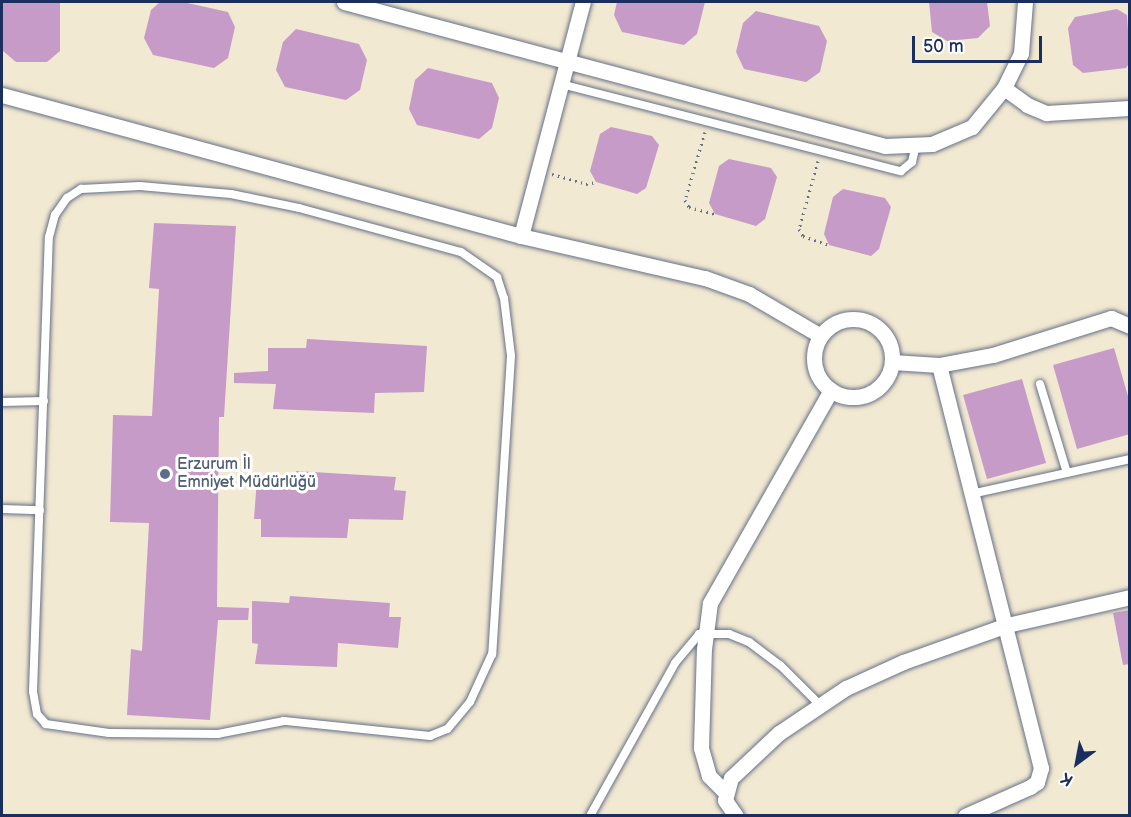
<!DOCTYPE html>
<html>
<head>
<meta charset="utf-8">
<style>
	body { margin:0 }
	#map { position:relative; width:1131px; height:817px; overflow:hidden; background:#f2e9d2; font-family:"Balsamiq Sans",sans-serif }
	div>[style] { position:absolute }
	.building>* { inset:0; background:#c79bc8 }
	.path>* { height:3px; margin-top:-1.5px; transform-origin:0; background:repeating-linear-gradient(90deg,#667087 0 1.5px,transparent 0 6px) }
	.roads { filter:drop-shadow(0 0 2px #667087) drop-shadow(0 0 2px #667087) }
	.lane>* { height:8px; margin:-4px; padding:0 4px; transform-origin:4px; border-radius:4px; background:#fff }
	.street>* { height:15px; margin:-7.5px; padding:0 7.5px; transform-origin:7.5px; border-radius:7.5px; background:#fff }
	.street>.ring { margin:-7.5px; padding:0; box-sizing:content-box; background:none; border:15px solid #fff; border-radius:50% }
	.dots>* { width:16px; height:16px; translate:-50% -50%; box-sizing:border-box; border:3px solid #fff; border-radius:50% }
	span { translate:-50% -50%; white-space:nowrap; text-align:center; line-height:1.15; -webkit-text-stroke:6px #fff; paint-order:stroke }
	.service-label { font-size:16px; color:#4e5e75 }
	.left { translate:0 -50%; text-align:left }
	.frame { position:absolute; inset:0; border:3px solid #1b2f5e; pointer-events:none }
	.north { position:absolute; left:1047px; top:733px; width:60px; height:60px; -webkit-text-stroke:4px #fff; paint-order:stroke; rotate:212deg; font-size:16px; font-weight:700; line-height:24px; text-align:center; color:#1b2f5e }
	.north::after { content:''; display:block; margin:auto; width:21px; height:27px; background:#1b2f5e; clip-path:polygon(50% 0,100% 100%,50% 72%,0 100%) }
	.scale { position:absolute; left:912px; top:36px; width:130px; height:27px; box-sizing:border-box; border:3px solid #1b2f5e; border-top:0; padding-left:8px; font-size:18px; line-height:21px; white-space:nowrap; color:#1b2f5e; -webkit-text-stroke:4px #fff; paint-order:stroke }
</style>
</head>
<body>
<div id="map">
	<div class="building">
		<i style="clip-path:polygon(2px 2px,60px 2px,60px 51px,47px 62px,16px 62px,3px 51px)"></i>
		<i style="clip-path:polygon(160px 2px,183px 2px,228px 12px,235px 27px,228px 58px,214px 68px,153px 55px,144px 38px,151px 10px)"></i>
		<i style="clip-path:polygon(617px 2px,705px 2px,697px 34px,684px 45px,622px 32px,614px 15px)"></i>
		<i style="clip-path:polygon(929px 2px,987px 2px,990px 26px,978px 38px,947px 41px,932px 32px)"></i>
		<i style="clip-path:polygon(1117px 9px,1127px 15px,1130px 62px,1126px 68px,1083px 73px,1073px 65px,1068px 28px,1075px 17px)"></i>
		<i style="clip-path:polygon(756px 11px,819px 26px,827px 41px,820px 72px,806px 82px,744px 69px,736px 52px,743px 23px)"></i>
		<i style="clip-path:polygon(296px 29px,359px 44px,367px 60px,360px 90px,346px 100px,285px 87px,276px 70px,283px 42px)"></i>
		<i style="clip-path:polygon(428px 68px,492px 83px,499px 98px,492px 128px,479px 139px,417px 125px,409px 109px,415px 80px)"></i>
		<i style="clip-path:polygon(611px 127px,652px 136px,659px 145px,646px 188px,637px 194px,596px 182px,590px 171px,600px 134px)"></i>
		<i style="clip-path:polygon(729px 159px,771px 168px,777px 177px,765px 219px,756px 226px,715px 214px,709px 203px,719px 166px)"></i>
		<i style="clip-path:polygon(843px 189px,885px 198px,891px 207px,879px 249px,871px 256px,829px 245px,824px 234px,833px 197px)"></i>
		<i style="clip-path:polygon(154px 223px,236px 226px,224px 417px,219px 417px,217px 607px,249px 608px,248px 620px,218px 620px,210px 720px,127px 715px,131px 649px,142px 651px,149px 523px,110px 522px,113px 415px,152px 416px,159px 289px,149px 288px)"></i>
		<i style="clip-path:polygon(307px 339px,427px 346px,424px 392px,375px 393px,374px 413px,273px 409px,276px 384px,234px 383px,234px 373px,268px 371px,268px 348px,306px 348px)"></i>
		<i style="clip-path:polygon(1114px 348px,1130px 403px,1130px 434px,1077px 449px,1053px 365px)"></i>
		<i style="clip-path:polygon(1022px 379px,1046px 463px,987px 479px,963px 395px)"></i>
		<i style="clip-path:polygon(296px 471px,396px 477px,394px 490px,406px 491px,403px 520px,349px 519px,347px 538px,261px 537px,261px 519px,254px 519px,257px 478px,296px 479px)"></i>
		<i style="clip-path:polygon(290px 596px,390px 603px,389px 617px,401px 617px,398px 648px,338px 643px,337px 667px,255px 664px,258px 644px,252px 643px,252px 601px,289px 603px)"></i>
		<i style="clip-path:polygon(1130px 610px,1130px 664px,1123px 665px,1113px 613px)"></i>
	</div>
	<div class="path">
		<i style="left:705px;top:132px;width:71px;rotate:106.4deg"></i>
		<i style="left:685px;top:200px;width:8px;rotate:60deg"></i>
		<i style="left:689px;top:207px;width:27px;rotate:15deg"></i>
		<i style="left:818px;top:161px;width:71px;rotate:105.6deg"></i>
		<i style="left:799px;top:229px;width:8px;rotate:60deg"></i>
		<i style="left:803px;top:236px;width:28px;rotate:19deg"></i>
		<i style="left:552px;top:174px;width:35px;rotate:16deg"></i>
		<i style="left:586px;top:184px;width:10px;rotate:-11deg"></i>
	</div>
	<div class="roads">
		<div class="lane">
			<i style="left:561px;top:84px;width:351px;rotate:14.4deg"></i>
			<i style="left:901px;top:171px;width:14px;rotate:-39deg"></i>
			<i style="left:912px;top:162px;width:17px;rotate:-77deg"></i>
			<i style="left:140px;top:186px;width:91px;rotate:5deg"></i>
			<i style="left:231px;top:194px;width:69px;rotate:11.6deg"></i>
			<i style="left:299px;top:208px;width:168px;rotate:15.2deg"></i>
			<i style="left:461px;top:252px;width:44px;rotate:34.8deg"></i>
			<i style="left:497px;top:277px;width:22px;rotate:72deg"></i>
			<i style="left:504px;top:298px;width:58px;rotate:83.1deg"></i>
			<i style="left:511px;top:356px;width:299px;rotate:93.6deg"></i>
			<i style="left:492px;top:654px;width:53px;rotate:114.6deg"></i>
			<i style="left:470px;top:702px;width:35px;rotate:130deg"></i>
			<i style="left:447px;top:729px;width:18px;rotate:158deg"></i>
			<i style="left:430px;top:736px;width:147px;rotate:-174.1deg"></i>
			<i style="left:284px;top:721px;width:67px;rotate:168.9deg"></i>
			<i style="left:218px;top:734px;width:109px;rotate:-179.5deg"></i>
			<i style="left:109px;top:733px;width:64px;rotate:-171.9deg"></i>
			<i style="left:46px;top:724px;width:13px;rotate:-132deg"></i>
			<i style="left:37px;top:714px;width:23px;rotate:-100deg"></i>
			<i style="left:33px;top:691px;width:454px;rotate:-88deg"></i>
			<i style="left:49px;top:237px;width:23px;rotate:-75deg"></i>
			<i style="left:55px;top:215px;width:21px;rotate:-55deg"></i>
			<i style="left:67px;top:198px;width:17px;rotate:-33deg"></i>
			<i style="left:81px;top:189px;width:59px;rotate:-2.9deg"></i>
			<i style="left:1040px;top:384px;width:93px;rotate:73.1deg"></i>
			<i style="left:2px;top:402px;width:42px;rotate:-1.4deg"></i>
			<i style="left:971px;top:494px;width:163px;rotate:-12.4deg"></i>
			<i style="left:2px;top:509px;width:38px;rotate:2deg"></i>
			<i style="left:590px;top:816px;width:175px;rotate:-60.9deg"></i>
			<i style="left:675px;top:663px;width:38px;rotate:-50deg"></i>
			<i style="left:699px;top:634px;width:30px"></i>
			<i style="left:729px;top:634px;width:22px;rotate:22deg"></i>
			<i style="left:749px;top:642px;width:39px;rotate:37deg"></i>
			<i style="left:780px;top:665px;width:55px;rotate:45deg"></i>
		</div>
		<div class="street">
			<i style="left:344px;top:2px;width:560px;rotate:14.91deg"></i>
			<i style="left:885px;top:146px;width:47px;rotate:-2.4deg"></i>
			<i style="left:932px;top:144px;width:43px;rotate:-23deg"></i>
			<i style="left:972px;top:127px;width:50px;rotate:-50.6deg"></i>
			<i style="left:1004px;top:88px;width:39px;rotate:-64deg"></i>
			<i style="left:1021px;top:53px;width:51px;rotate:-85.5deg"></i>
			<i style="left:1004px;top:88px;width:29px;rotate:36deg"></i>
			<i style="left:1027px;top:105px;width:21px;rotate:23deg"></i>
			<i style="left:1046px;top:113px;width:84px;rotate:-3.4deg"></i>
			<i style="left:2px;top:95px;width:538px;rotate:15.2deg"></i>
			<i style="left:521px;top:236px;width:189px;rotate:12.9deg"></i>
			<i style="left:705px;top:278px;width:47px;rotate:20deg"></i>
			<i style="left:749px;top:294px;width:83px;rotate:30.3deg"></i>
			<i style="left:521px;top:236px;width:242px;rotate:-75.2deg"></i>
			<i class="ring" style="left:814px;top:319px;width:63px;height:63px"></i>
			<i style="left:892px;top:362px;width:47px;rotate:3.7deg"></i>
			<i style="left:939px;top:365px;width:55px;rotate:-10.5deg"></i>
			<i style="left:993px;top:355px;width:124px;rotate:-17.4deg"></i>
			<i style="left:1111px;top:318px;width:21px;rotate:23deg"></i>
			<i style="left:939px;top:365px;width:416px;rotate:75.8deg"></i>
			<i style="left:1041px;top:768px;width:15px;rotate:106deg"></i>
			<i style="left:1037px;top:782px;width:9px;rotate:144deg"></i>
			<i style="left:1030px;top:787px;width:71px;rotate:156deg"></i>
			<i style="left:725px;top:792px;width:23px;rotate:-135deg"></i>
			<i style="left:709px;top:776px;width:29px;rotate:-106deg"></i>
			<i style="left:701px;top:748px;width:99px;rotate:-88.3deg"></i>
			<i style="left:704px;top:649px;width:46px;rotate:-82.6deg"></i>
			<i style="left:710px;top:603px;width:245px;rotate:-60.4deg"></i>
			<i style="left:736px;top:816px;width:19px;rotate:-125deg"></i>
			<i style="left:725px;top:800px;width:23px;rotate:-75deg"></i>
			<i style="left:731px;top:778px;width:66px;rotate:-43.2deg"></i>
			<i style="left:779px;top:733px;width:81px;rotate:-33.9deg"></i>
			<i style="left:846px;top:688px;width:63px;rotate:-24.5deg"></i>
			<i style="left:903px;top:662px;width:110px;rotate:-19.6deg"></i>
			<i style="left:1007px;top:625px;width:126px;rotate:-12.8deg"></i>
		</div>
	</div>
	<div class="dots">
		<i style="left:165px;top:474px;background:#5c6f8a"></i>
	</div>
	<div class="service-label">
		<span class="left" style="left:177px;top:474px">Erzurum İl<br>Emniyet Müdürlüğü</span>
	</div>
	<div class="frame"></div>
	<div class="north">K</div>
	<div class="scale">50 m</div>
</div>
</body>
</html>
